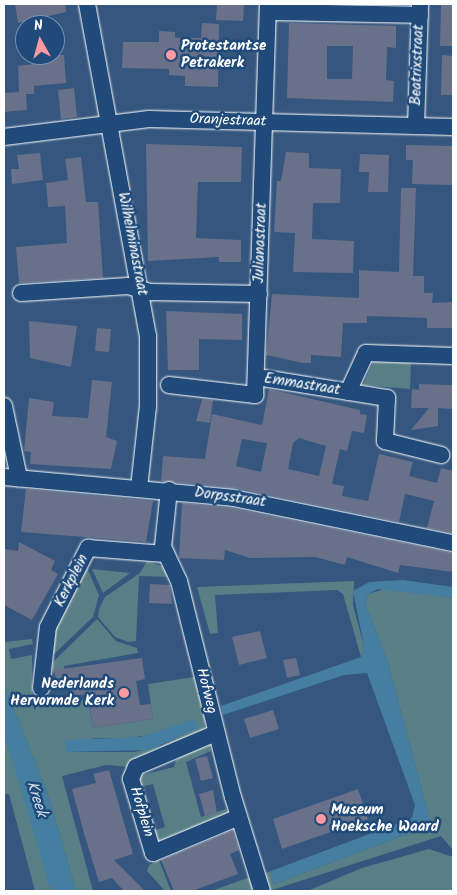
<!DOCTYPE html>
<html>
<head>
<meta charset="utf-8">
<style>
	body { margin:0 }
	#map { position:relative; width:457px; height:895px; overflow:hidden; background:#35567e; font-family:Kalam,sans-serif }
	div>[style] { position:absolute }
	.green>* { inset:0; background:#587f85 }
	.water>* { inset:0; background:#467ea1 }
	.building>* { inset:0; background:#687189 }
	.roads { filter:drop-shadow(0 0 1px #fff) drop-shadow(0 0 1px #fff) }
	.minor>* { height:16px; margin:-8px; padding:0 8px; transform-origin:8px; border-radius:8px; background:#1f4a7a }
	.dots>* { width:14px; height:14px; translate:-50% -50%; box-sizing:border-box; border:2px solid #1f4a7a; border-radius:50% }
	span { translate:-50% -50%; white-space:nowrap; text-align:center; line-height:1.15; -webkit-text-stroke:5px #1f4a7a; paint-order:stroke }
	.poi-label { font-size:15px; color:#fff; font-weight:700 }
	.left { translate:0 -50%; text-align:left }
	.right { translate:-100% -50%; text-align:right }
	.street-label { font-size:15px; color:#fff }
	.water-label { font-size:16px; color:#d1dfe8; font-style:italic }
	.frame { position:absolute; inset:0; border:5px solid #fff; pointer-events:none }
	.north { position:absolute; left:15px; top:15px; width:50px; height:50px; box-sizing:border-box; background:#1f4a7a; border:1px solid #7992af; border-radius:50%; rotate:353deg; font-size:14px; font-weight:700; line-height:20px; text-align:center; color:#fff }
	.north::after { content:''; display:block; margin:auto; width:18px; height:22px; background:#ff9aa2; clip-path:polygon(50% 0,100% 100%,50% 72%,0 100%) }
</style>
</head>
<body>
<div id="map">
	<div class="green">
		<i style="clip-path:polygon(373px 362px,411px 363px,410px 389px,363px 385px)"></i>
		<i style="clip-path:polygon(147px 561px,167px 568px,170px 577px,139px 576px,136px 641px,128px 642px,115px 637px,98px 617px,99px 609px,105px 597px,140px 573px)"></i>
		<i style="clip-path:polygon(87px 568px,99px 595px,93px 617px,52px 656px,52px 628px)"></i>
		<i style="clip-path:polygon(92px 569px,130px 573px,103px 593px)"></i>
		<i style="clip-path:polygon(354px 581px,353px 605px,364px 646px,361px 657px,343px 594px,337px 590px,215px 595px,218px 633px,210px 634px,197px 587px)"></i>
		<i style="clip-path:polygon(384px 589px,453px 598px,453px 850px,441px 836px,269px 891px,261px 875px,271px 871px,274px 884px,431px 825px,388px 663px,365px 604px,368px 594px)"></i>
		<i style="clip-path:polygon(97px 619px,116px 641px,137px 648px,138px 653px,64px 666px,64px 671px,53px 673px,52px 663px)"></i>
		<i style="clip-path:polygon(evenodd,32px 639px,33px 644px,9px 649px,11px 659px,32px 655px,32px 693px,51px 705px,88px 699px,93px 728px,153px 719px,148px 684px,194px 677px,205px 721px,204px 731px,130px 767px,106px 765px,62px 776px,93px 891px,76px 891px,47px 792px,4px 685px,4px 642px,32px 639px,198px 727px,161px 746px,134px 752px,66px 752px,94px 738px,130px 738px,198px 727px)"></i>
		<i style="clip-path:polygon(4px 734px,20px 782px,51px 891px,35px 891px,9px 794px,4px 794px)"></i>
		<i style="clip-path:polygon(209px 742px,211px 751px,186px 762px,201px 817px,226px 809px,228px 814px,158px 843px,153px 831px,165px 827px,153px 784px,141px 787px,138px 776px,174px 767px,176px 760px)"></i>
		<i style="clip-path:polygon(429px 849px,453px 857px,453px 891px,307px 891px,362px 868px)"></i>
		<i style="clip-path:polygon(159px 860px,169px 886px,171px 891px,165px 891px,147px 871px,149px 865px)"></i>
		<i style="clip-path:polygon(253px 876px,256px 891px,211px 891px)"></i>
	</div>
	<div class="water">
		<i style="clip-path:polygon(403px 580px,453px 587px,453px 598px,378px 589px,368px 594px,365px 604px,388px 663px,431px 825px,274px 884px,271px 871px,412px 818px,415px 805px,367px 673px,344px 675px,223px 715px,221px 706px,361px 657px,364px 646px,353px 591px,369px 582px)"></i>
		<i style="clip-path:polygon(4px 685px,47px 792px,76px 891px,51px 891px,4px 734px)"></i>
		<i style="clip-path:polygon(194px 719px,199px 728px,149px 750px,66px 752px,65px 740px,140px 737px)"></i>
	</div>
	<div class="building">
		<i style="clip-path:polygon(15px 4px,65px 4px,66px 12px,18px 23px)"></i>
		<i style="clip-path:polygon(217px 4px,244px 4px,243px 21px,216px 20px)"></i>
		<i style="clip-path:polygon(441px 4px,453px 4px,453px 46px,440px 46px)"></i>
		<i style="clip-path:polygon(202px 23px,219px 24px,218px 87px,185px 86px,185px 76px,169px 75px,169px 69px,122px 68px,123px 42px,159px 42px,159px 31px,175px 32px,175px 38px,201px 38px)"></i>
		<i style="clip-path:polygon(evenodd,289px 23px,396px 26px,396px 48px,387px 47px,386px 80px,394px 81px,393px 102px,287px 98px,289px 23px,327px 46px,353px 46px,352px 79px,327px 79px,327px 46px)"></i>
		<i style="clip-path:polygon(47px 55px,64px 55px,66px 83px,34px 86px,34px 94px,26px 94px,27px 110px,4px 112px,4px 93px,19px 92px,18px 66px,48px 62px)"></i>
		<i style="clip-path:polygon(442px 55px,453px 56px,453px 95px,441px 95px)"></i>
		<i style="clip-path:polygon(74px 88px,77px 117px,61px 119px,58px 90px)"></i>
		<i style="clip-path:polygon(146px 144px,242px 147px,241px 182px,198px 182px,196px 238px,241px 240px,241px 262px,219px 262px,219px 257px,148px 261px)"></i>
		<i style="clip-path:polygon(406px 145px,453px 146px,453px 185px,412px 184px,413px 160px,406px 160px)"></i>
		<i style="clip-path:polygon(286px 152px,309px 153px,309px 168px,341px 169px,340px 203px,313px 203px,312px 239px,354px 241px,353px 273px,293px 272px,295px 233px,274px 232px,277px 181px,281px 181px)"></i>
		<i style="clip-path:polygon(40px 153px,43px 180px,12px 184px,11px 169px,19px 169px,17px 155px)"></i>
		<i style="clip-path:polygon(360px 154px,389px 155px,388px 192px,368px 192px,369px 172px,359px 172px)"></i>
		<i style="clip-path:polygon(81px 157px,86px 202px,98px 202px,103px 278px,19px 283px,16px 247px,67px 243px,65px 206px,48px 207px,46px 183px,68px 180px,65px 159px)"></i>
		<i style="clip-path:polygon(401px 188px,416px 188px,413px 276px,424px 276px,424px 293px,433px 293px,432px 303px,453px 302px,453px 328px,427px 328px,427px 318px,367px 316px,367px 323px,343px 323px,341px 357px,311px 355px,311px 363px,303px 363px,266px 355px,272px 294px,359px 298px,359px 270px,399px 272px)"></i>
		<i style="clip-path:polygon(166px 311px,242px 314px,242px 340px,199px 339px,199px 370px,168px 370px)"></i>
		<i style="clip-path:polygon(29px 321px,77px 326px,71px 367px,30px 358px)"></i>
		<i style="clip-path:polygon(97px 328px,111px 329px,109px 352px,95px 351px)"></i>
		<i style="clip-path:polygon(92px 380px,112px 382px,106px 437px,117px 441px,111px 469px,30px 464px,31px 452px,24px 451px,29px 398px,54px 402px,52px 416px,88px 418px)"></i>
		<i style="clip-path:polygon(419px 384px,453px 385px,453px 409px,438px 408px,438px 426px,411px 430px,429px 408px,411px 408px,412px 389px,419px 390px)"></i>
		<i style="clip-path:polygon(evenodd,269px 389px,360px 410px,360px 414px,367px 415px,364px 433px,352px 431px,347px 451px,340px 449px,332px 484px,344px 486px,342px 496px,368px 501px,379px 454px,413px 462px,409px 476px,437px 483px,441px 468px,453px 471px,453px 533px,427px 528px,434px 501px,405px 494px,399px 522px,235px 488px,161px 481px,163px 456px,205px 459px,212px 414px,262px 425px,269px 389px,299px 438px,326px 446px,319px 476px,288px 469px,293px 443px,299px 438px,269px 389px,242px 439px,267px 443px,261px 472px,236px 466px,242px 439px)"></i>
		<i style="clip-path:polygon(202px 399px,213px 400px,210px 423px,196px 421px)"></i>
		<i style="clip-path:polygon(26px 489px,153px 501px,146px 542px,21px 532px)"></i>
		<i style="clip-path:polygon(182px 503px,232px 508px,453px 553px,453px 572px,400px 565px,398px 573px,347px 557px,345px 565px,315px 557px,250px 558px,225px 550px,224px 560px,179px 558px)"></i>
		<i style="clip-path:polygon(19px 542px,55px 561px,51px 570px,58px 574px,32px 620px,4px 605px,4px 549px,18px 551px)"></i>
		<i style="clip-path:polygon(150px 584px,170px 585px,172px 604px,149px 603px)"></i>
		<i style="clip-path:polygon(260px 631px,267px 658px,239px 665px,232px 637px)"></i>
		<i style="clip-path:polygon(142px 658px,145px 679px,136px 681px,140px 705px,151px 704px,153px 719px,93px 728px,88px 694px,71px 696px,66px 681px,58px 691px,54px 670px)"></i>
		<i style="clip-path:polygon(296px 658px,300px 675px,287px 678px,283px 660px)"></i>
		<i style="clip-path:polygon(273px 710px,279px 729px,250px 738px,244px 719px)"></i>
		<i style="clip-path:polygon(207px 756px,213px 778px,201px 781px,195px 759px)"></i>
		<i style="clip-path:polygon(109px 770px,133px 854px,114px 860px,145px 891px,124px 891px,112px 878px,99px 882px,83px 830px,72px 789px,96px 783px,93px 774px)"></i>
		<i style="clip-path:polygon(358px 789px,368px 819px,282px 849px,273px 819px)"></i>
		<i style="clip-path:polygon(213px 790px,217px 813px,205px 816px,199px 794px)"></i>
		<i style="clip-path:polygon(233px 830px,239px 850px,230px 854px,238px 874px,192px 891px,174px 891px,161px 860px)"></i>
	</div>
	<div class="roads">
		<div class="minor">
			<i style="left:87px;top:4px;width:338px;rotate:79.6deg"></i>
			<i style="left:148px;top:336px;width:70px;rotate:90deg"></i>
			<i style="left:148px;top:406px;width:81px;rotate:96.3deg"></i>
			<i style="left:268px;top:12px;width:152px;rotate:1.1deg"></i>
			<i style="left:416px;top:126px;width:122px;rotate:-88.1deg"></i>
			<i style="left:4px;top:137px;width:146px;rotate:-7.1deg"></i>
			<i style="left:149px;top:119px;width:304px;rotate:1.5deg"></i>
			<i style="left:21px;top:293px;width:107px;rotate:-3.7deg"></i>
			<i style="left:128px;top:286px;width:24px;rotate:15deg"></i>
			<i style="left:151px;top:292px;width:108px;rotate:1.1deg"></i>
			<i style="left:257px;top:377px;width:132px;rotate:9.2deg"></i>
			<i style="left:387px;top:398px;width:43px;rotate:92.7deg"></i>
			<i style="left:385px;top:441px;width:58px;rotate:14deg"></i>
			<i style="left:169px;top:385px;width:87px;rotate:6.6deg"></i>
			<i style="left:255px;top:395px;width:391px;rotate:-88.1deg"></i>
			<i style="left:348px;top:392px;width:43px;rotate:-65.2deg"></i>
			<i style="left:366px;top:353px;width:87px;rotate:2deg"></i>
			<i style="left:4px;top:406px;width:74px;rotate:78.2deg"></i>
			<i style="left:4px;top:477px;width:230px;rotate:5.2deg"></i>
			<i style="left:233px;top:498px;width:225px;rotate:11.6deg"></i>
			<i style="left:169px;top:490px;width:57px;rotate:96deg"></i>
			<i style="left:163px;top:547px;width:38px;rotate:65deg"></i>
			<i style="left:179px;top:581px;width:223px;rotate:76deg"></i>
			<i style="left:233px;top:797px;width:98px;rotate:72.9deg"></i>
			<i style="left:41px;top:688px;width:61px;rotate:-83.5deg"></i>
			<i style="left:48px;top:627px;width:89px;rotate:-63.1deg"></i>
			<i style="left:88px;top:548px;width:77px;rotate:4.5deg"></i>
			<i style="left:216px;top:733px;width:87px;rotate:157deg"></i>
			<i style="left:136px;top:767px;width:13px;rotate:113deg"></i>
			<i style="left:131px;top:779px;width:77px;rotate:73.4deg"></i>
			<i style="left:153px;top:853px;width:93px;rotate:-22.7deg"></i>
		</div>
	</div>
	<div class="dots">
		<i style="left:171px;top:55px;background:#ff9aa2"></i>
		<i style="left:124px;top:693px;background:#ff9aa2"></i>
		<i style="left:321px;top:819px;background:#ff9aa2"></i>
	</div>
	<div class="poi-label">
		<span class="left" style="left:181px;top:55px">Protestantse<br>Petrakerk</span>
		<span class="right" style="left:114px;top:693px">Nederlands<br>Hervormde Kerk</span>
		<span class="left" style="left:331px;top:819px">Museum<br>Hoeksche Waard</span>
	</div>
	<div class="street-label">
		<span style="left:418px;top:65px;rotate:-88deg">Beatrixstraat</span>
		<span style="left:228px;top:121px;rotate:2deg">Oranjestraat</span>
		<span style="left:261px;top:243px;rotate:-88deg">Julianastraat</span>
		<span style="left:132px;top:244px;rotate:79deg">Wilhelminastraat</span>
		<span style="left:302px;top:385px;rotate:9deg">Emmastraat</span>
		<span style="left:230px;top:498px;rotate:8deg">Dorpsstraat</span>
		<span style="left:72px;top:581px;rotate:-63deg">Kerkplein</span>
		<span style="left:206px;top:691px;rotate:76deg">Hofweg</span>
		<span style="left:141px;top:812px;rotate:73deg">Hofplein</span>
	</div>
	<div class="water-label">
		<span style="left:36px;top:799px;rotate:72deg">Kreek</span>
	</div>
	<div class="frame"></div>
	<div class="north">N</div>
</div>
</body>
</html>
